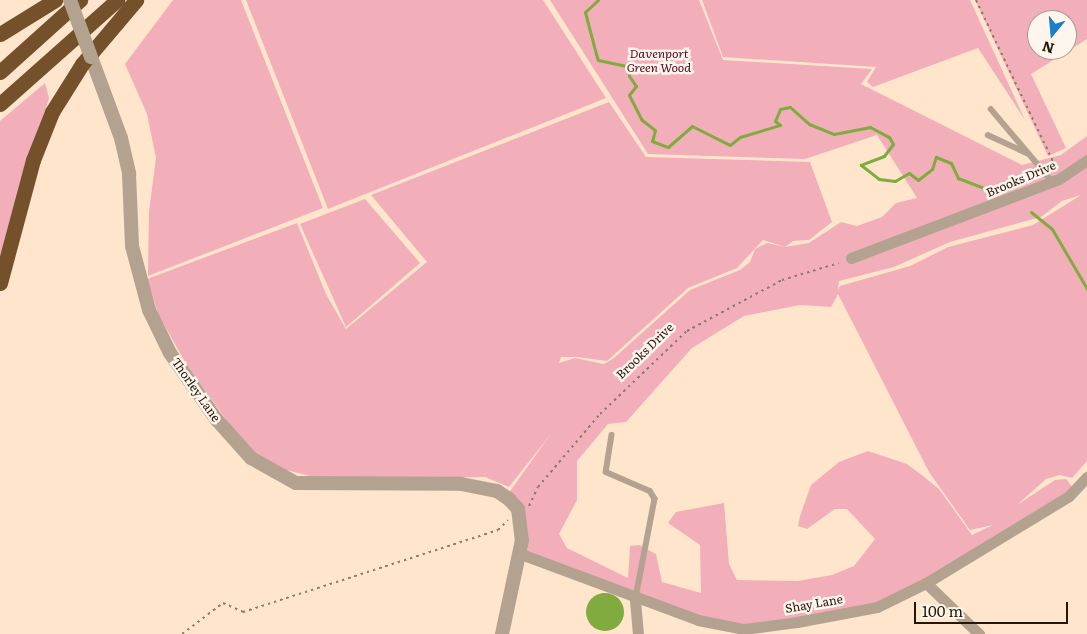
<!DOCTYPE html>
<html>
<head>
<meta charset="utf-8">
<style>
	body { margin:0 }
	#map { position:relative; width:1087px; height:634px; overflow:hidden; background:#fee5cc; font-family:Literata,serif }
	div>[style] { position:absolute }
	.green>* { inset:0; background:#f2afba }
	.water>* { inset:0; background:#81aa3f }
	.round { border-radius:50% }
	.stream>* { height:3px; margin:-1.5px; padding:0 1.5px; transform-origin:1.5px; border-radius:1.5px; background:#81aa3f }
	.path>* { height:2px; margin-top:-1px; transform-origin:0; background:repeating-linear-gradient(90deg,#8e7a66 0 2.5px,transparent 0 6.5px) }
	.service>* { height:5.5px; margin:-2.75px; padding:0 2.75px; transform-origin:2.75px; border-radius:2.75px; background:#b4a290 }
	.minor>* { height:11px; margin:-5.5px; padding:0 5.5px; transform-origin:5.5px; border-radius:5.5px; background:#b4a290 }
	.tertiary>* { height:14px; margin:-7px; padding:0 7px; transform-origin:7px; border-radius:7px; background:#b4a290 }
	.motorway>* { height:15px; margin:-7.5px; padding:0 7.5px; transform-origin:7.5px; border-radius:7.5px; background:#74512a }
	.tertiary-bridge>* { height:14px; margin:-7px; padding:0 7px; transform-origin:7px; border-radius:7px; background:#b4a290 }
	span { translate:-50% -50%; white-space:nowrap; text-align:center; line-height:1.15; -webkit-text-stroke:5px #fef5ed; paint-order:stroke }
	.park-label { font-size:12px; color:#520a22; font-style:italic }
	.street-label { font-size:12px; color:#251707 }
	.north { position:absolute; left:1027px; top:10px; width:50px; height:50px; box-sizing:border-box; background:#fef5ed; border:1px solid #a79c91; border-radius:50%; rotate:197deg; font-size:14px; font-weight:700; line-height:20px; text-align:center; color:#251707 }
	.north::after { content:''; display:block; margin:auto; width:18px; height:22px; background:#1a7ec9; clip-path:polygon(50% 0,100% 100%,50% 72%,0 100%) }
	.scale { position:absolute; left:914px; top:602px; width:154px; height:22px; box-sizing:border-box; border:2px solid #251707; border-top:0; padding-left:6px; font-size:15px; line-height:18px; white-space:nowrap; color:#251707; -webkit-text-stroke:4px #fef5ed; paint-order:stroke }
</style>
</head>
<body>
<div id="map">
	<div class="green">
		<i style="clip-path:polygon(173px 0,241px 0,323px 208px,148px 276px,149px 211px,156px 158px,147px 114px,125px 64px)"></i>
		<i style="clip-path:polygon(246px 0,543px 0,606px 98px,328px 209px)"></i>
		<i style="clip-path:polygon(evenodd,550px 0,699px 0,723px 60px,872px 69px,861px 84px,1022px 165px,1061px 155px,1087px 136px,1087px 461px,1072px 478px,1060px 475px,1046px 479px,1017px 505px,1055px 480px,1066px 479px,1075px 490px,877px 607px,744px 629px,698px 620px,521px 554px,508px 494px,550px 435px,509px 487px,485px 477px,325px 480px,275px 467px,245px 446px,188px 367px,159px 316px,147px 279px,297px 223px,326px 294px,346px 329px,427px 262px,371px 195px,609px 102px,646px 157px,810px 162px,832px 222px,809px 240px,793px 241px,785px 247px,809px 243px,841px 222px,857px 226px,882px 217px,896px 203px,917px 198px,877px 135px,805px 159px,648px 154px,550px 0,1081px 195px,1033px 225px,948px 247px,910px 266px,840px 286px,838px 290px,839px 281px,894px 267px,950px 242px,1041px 217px,1062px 201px,1081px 195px,550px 0,763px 240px,785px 247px,767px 243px,755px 249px,750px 262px,740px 270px,690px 290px,614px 358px,604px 364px,575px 358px,559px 363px,561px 357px,577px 357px,607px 361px,688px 288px,737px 268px,763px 240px,550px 0,838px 294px,929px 472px,970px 530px,993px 525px,972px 535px,939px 489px,923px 476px,907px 464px,868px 451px,839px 462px,811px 485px,800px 516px,798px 526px,807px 529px,835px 509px,847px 509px,875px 539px,854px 566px,832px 575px,798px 581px,737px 580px,729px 564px,724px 503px,676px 512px,668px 523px,700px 545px,701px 593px,662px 582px,656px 554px,639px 545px,630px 546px,628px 578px,567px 548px,559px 534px,577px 500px,577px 461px,608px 424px,626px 422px,692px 348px,744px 316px,800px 305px,831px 307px,838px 294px)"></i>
		<i style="clip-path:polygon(702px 0,970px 0,1025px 120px,978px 48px,873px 87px,867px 82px,876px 67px,723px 57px)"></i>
		<i style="clip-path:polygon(evenodd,975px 0,1087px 0,1087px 39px,1031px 74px,1066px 148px,1048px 156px,975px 0,1037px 20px,1067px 20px,1067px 50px,1037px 50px,1037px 20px)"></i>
		<i style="clip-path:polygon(45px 83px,49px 98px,0 269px,0 121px)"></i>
		<i style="clip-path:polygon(365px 199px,420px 263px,346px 327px,300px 224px)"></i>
	</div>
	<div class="water">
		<i class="round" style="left:586px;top:593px;width:38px;height:38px"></i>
	</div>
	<div class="stream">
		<i style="left:598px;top:0;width:18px;rotate:137deg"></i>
		<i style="left:585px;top:12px;width:43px;rotate:75.3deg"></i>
		<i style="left:596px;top:54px;width:6px;rotate:72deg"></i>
		<i style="left:598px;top:60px;width:34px;rotate:12deg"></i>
		<i style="left:631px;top:67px;width:9px;rotate:103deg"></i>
		<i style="left:629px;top:76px;width:12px;rotate:55deg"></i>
		<i style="left:636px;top:86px;width:11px;rotate:128deg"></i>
		<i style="left:629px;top:95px;width:28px;rotate:63deg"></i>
		<i style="left:642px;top:120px;width:16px;rotate:38deg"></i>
		<i style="left:655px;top:130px;width:11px;rotate:105deg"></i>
		<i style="left:652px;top:141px;width:17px;rotate:21deg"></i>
		<i style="left:668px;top:147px;width:32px;rotate:-41deg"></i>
		<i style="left:692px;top:126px;width:42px;rotate:26.6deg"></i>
		<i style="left:730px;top:145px;width:13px;rotate:-39deg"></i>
		<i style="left:740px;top:137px;width:42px;rotate:-16.7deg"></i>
		<i style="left:780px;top:125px;width:6px;rotate:-141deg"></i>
		<i style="left:775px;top:121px;width:13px;rotate:-67deg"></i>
		<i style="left:780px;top:109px;width:10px;rotate:-11deg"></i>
		<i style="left:790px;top:107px;width:25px;rotate:42deg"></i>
		<i style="left:809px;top:124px;width:27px;rotate:22deg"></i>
		<i style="left:834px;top:134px;width:37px;rotate:-11deg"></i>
		<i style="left:870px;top:127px;width:21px;rotate:28deg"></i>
		<i style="left:889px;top:137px;width:8px;rotate:60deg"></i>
		<i style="left:893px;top:144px;width:15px;rotate:127deg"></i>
		<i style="left:884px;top:156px;width:25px;rotate:159deg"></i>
		<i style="left:861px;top:165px;width:23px;rotate:38deg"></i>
		<i style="left:879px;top:179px;width:16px;rotate:7deg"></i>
		<i style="left:895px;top:181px;width:16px;rotate:-30deg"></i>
		<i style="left:909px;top:173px;width:11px;rotate:38deg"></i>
		<i style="left:918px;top:180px;width:18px;rotate:-38deg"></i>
		<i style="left:932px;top:169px;width:13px;rotate:-72deg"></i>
		<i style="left:936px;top:157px;width:16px;rotate:22deg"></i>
		<i style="left:951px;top:163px;width:17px;rotate:65deg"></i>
		<i style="left:958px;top:178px;width:33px;rotate:21deg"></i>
		<i style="left:1031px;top:212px;width:27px;rotate:39deg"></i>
		<i style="left:1052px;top:229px;width:69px;rotate:59.7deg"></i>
	</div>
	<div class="path">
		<i style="left:976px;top:0;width:188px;rotate:64.5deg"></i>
		<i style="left:529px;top:506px;width:21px;rotate:-65deg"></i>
		<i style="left:538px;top:487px;width:96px;rotate:-49.7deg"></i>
		<i style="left:600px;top:414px;width:120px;rotate:-43.7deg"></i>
		<i style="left:687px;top:331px;width:108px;rotate:-28.2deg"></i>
		<i style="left:782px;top:280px;width:59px;rotate:-16.6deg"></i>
		<i style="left:182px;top:634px;width:51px;rotate:-37.1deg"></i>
		<i style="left:223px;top:603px;width:22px;rotate:24deg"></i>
		<i style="left:243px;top:612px;width:268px;rotate:-17.8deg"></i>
		<i style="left:498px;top:530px;width:14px;rotate:-45deg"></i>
	</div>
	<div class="service">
		<i style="left:991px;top:109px;width:96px;rotate:49.7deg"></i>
		<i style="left:988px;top:135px;width:43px;rotate:24.8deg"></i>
		<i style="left:612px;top:435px;width:37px;rotate:99deg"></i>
		<i style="left:606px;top:472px;width:48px;rotate:23.4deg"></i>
		<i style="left:650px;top:491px;width:9px;rotate:58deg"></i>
		<i style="left:655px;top:499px;width:101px;rotate:100.9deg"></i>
	</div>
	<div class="minor">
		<i style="left:851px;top:258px;width:222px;rotate:-20.8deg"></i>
		<i style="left:1059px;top:179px;width:34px;rotate:-34deg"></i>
		<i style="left:521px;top:554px;width:189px;rotate:20.4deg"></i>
		<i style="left:698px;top:620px;width:47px;rotate:11.1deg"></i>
		<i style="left:744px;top:629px;width:53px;rotate:-7.5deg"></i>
		<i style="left:797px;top:622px;width:81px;rotate:-10.6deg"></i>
		<i style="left:877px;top:607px;width:55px;rotate:-26.1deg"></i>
		<i style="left:926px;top:583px;width:167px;rotate:-31.3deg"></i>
		<i style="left:1069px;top:496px;width:26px;rotate:-47deg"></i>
		<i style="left:926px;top:583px;width:74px;rotate:43.9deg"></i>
		<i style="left:635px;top:600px;width:34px;rotate:85deg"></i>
	</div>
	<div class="tertiary">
		<i style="left:91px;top:57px;width:86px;rotate:69.7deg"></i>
		<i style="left:121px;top:138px;width:37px;rotate:77deg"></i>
		<i style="left:129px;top:174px;width:72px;rotate:87.6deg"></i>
		<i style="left:132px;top:246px;width:66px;rotate:75.1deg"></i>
		<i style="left:149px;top:310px;width:48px;rotate:64deg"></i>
		<i style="left:170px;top:353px;width:82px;rotate:55deg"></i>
		<i style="left:217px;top:420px;width:51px;rotate:48.2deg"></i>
		<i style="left:251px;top:458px;width:51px;rotate:29.1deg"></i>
		<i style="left:296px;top:483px;width:165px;rotate:0.3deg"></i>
		<i style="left:461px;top:484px;width:37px;rotate:11deg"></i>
		<i style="left:497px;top:491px;width:14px;rotate:34deg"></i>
		<i style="left:509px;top:499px;width:13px;rotate:48deg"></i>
		<i style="left:518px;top:509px;width:31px;rotate:83deg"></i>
		<i style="left:522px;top:540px;width:96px;rotate:102deg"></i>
	</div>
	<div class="motorway">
		<i style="left:0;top:34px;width:65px;rotate:-31.7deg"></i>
		<i style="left:0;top:72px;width:108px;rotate:-42deg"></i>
		<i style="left:0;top:104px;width:157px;rotate:-41.6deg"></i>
		<i style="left:0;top:283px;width:127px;rotate:-75deg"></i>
		<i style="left:33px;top:160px;width:52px;rotate:-68.4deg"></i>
		<i style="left:52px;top:112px;width:57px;rotate:-58deg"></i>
		<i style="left:82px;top:64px;width:84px;rotate:-49.8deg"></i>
	</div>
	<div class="tertiary-bridge">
		<i style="left:70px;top:0;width:61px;rotate:69.8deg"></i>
	</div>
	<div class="park-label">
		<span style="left:659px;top:61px">Davenport<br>Green Wood</span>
	</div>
	<div class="street-label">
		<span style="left:1021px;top:179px;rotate:-23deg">Brooks Drive</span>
		<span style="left:645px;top:351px;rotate:-44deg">Brooks Drive</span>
		<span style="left:196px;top:390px;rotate:55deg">Thorley Lane</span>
		<span style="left:814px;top:604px;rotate:-10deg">Shay Lane</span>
	</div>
	<div class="north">N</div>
	<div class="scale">100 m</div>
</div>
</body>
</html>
